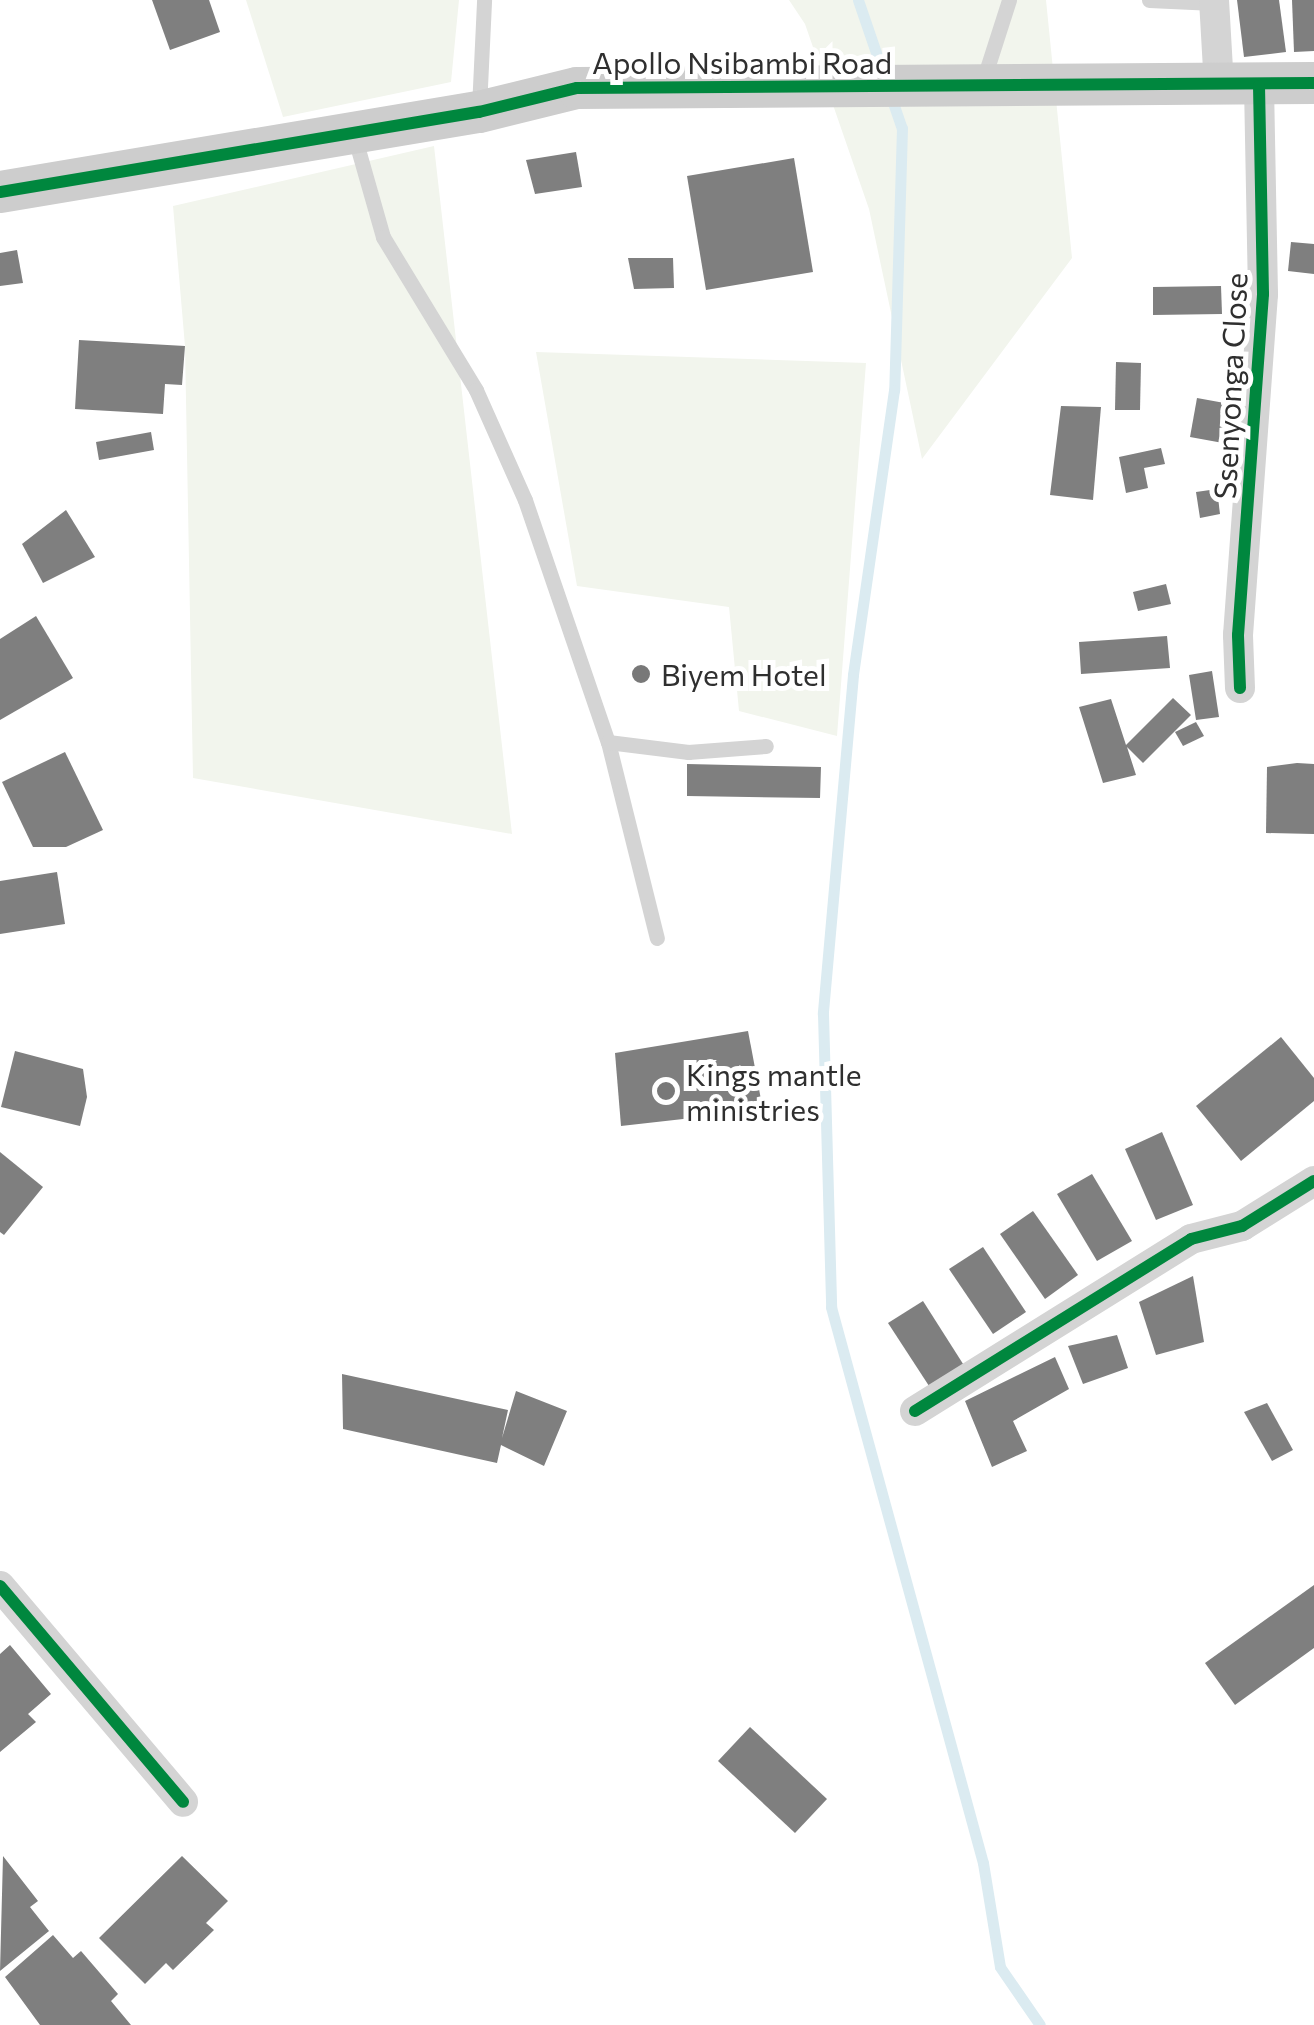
<!DOCTYPE html>
<html>
<head>
<meta charset="utf-8">
<style>
	body { margin:0 }
	#map { position:relative; width:1314px; height:2025px; overflow:hidden; background:#fff; font-family:Commissioner,sans-serif }
	div>[style] { position:absolute }
	.green>* { inset:0; background:#f2f5ed }
	.stream>* { height:11px; margin:-5.5px; padding:0 5.5px; transform-origin:5.5px; border-radius:5.5px; background:#dbebf1 }
	.building>* { inset:0; background:#7f7f7f }
	.lane>* { height:15px; margin:-7.5px; padding:0 7.5px; transform-origin:7.5px; border-radius:7.5px; background:#d4d4d4 }
	.street>* { height:30px; margin:-15px; padding:0 15px; transform-origin:15px; border-radius:15px; background:#d4d4d4 }
	.secondary>* { height:42px; margin:-21px; padding:0 21px; transform-origin:21px; border-radius:21px; background:#cdcdcd }
	.cycleway>* { height:12px; margin:-6px; padding:0 6px; transform-origin:6px; border-radius:6px; background:#00873e }
	.dots>* { width:28px; height:28px; translate:-50% -50%; box-sizing:border-box; border:5px solid #fff; border-radius:50% }
	span { translate:-50% -50%; white-space:nowrap; text-align:center; line-height:1.15; -webkit-text-stroke:10px #fff; paint-order:stroke }
	.street-label { font-size:30px; color:#2f2f2f }
	.poi-label { font-size:30px; color:#2f2f2f }
	.left { translate:0 -50%; text-align:left }
</style>
</head>
<body>
<div id="map">
	<div class="green">
		<i style="clip-path:polygon(246px 0,459px 0,451px 82px,283px 117px)"></i>
		<i style="clip-path:polygon(789px 0,1046px 0,1072px 258px,922px 459px,869px 209px,805px 24px)"></i>
		<i style="clip-path:polygon(434px 146px,512px 834px,193px 778px,185px 346px,173px 206px)"></i>
		<i style="clip-path:polygon(536px 352px,866px 363px,837px 736px,739px 711px,729px 607px,577px 586px)"></i>
	</div>
	<div class="stream">
		<i style="left:858px;top:0;width:80px;rotate:71.1deg"></i>
		<i style="left:890px;top:94px;width:36px;rotate:71deg"></i>
		<i style="left:902px;top:128px;width:262px;rotate:91.7deg"></i>
		<i style="left:894px;top:390px;width:288px;rotate:98.2deg"></i>
		<i style="left:853px;top:675px;width:340px;rotate:95.1deg"></i>
		<i style="left:823px;top:1014px;width:293px;rotate:88.4deg"></i>
		<i style="left:831px;top:1307px;width:576px;rotate:74.71deg"></i>
		<i style="left:983px;top:1863px;width:105px;rotate:80.7deg"></i>
		<i style="left:1000px;top:1967px;width:70px;rotate:55.4deg"></i>
	</div>
	<div class="building">
		<i style="clip-path:polygon(152px 0,209px 0,220px 32px,170px 50px)"></i>
		<i style="clip-path:polygon(1237px 0,1279px 0,1286px 52px,1244px 57px)"></i>
		<i style="clip-path:polygon(1292px 0,1314px 0,1314px 51px,1294px 52px)"></i>
		<i style="clip-path:polygon(576px 152px,582px 187px,535px 194px,526px 160px)"></i>
		<i style="clip-path:polygon(794px 158px,813px 272px,706px 290px,687px 176px)"></i>
		<i style="clip-path:polygon(1291px 242px,1314px 244px,1314px 274px,1288px 271px)"></i>
		<i style="clip-path:polygon(17px 250px,23px 283px,0 286px,0 253px)"></i>
		<i style="clip-path:polygon(628px 258px,673px 258px,674px 288px,634px 289px)"></i>
		<i style="clip-path:polygon(1221px 286px,1222px 314px,1153px 315px,1153px 287px)"></i>
		<i style="clip-path:polygon(79px 340px,185px 346px,182px 385px,165px 384px,163px 414px,75px 409px)"></i>
		<i style="clip-path:polygon(1116px 362px,1141px 363px,1140px 410px,1115px 410px)"></i>
		<i style="clip-path:polygon(1197px 398px,1230px 404px,1223px 443px,1190px 437px)"></i>
		<i style="clip-path:polygon(1061px 406px,1101px 407px,1093px 500px,1050px 495px)"></i>
		<i style="clip-path:polygon(151px 432px,154px 450px,99px 460px,96px 442px)"></i>
		<i style="clip-path:polygon(1161px 448px,1165px 464px,1144px 468px,1148px 488px,1126px 493px,1119px 457px)"></i>
		<i style="clip-path:polygon(1217px 489px,1220px 514px,1200px 518px,1196px 492px)"></i>
		<i style="clip-path:polygon(66px 510px,95px 557px,43px 583px,22px 544px)"></i>
		<i style="clip-path:polygon(1166px 584px,1171px 604px,1138px 611px,1133px 592px)"></i>
		<i style="clip-path:polygon(36px 616px,73px 678px,0 720px,0 639px)"></i>
		<i style="clip-path:polygon(1167px 636px,1170px 668px,1081px 674px,1079px 642px)"></i>
		<i style="clip-path:polygon(1212px 671px,1219px 717px,1196px 720px,1189px 675px)"></i>
		<i style="clip-path:polygon(1173px 698px,1191px 715px,1143px 763px,1127px 747px,1136px 775px,1103px 783px,1079px 707px,1111px 699px,1126px 745px)"></i>
		<i style="clip-path:polygon(1196px 722px,1204px 736px,1183px 746px,1175px 732px)"></i>
		<i style="clip-path:polygon(65px 752px,103px 830px,66px 847px,33px 847px,2px 782px)"></i>
		<i style="clip-path:polygon(1297px 763px,1314px 764px,1314px 834px,1266px 833px,1267px 767px)"></i>
		<i style="clip-path:polygon(687px 764px,821px 767px,820px 798px,687px 796px)"></i>
		<i style="clip-path:polygon(57px 872px,65px 924px,0 934px,0 881px)"></i>
		<i style="clip-path:polygon(748px 1031px,763px 1110px,621px 1126px,615px 1053px)"></i>
		<i style="clip-path:polygon(1281px 1037px,1314px 1078px,1314px 1101px,1241px 1161px,1196px 1106px)"></i>
		<i style="clip-path:polygon(15px 1051px,83px 1069px,87px 1097px,80px 1126px,1px 1107px)"></i>
		<i style="clip-path:polygon(1162px 1132px,1193px 1205px,1156px 1220px,1125px 1149px)"></i>
		<i style="clip-path:polygon(0 1152px,43px 1187px,4px 1235px,0 1232px)"></i>
		<i style="clip-path:polygon(1092px 1174px,1132px 1241px,1097px 1261px,1057px 1194px)"></i>
		<i style="clip-path:polygon(1033px 1211px,1078px 1275px,1045px 1299px,1000px 1234px)"></i>
		<i style="clip-path:polygon(983px 1247px,1026px 1312px,993px 1334px,949px 1269px)"></i>
		<i style="clip-path:polygon(1193px 1276px,1204px 1342px,1156px 1355px,1139px 1302px)"></i>
		<i style="clip-path:polygon(923px 1301px,965px 1367px,931px 1389px,888px 1323px)"></i>
		<i style="clip-path:polygon(1117px 1335px,1128px 1368px,1083px 1384px,1068px 1346px)"></i>
		<i style="clip-path:polygon(1055px 1357px,1069px 1389px,1013px 1421px,1027px 1451px,992px 1467px,965px 1401px)"></i>
		<i style="clip-path:polygon(342px 1374px,508px 1410px,502px 1438px,516px 1391px,567px 1411px,544px 1466px,501px 1445px,497px 1463px,343px 1429px)"></i>
		<i style="clip-path:polygon(1267px 1403px,1293px 1450px,1272px 1461px,1244px 1412px)"></i>
		<i style="clip-path:polygon(1314px 1585px,1314px 1648px,1235px 1705px,1205px 1663px)"></i>
		<i style="clip-path:polygon(10px 1645px,51px 1694px,28px 1714px,36px 1722px,0 1752px,0 1654px)"></i>
		<i style="clip-path:polygon(750px 1727px,827px 1799px,795px 1833px,718px 1761px)"></i>
		<i style="clip-path:polygon(3px 1856px,38px 1901px,30px 1907px,49px 1931px,0 1971px)"></i>
		<i style="clip-path:polygon(182px 1856px,228px 1901px,206px 1923px,214px 1930px,173px 1970px,166px 1963px,145px 1984px,99px 1938px)"></i>
		<i style="clip-path:polygon(53px 1935px,73px 1958px,81px 1951px,118px 1994px,111px 2001px,131px 2025px,40px 2025px,5px 1977px)"></i>
	</div>
	<div class="lane">
		<i style="left:1149px;top:0;width:65px;rotate:2.6deg"></i>
		<i style="left:983px;top:81px;width:85px;rotate:-72.2deg"></i>
		<i style="left:479px;top:108px;width:108px;rotate:-87.3deg"></i>
		<i style="left:354px;top:135px;width:106px;rotate:74.1deg"></i>
		<i style="left:383px;top:237px;width:179px;rotate:58.7deg"></i>
		<i style="left:476px;top:390px;width:120px;rotate:66deg"></i>
		<i style="left:525px;top:500px;width:256px;rotate:71.1deg"></i>
		<i style="left:608px;top:742px;width:202px;rotate:76deg"></i>
		<i style="left:608px;top:742px;width:81px;rotate:7.1deg"></i>
		<i style="left:688px;top:752px;width:78px;rotate:-4.4deg"></i>
	</div>
	<div class="street">
		<i style="left:1214px;top:0;width:88px;rotate:86.7deg"></i>
		<i style="left:1240px;top:688px;width:53px;rotate:-92.2deg"></i>
		<i style="left:1238px;top:635px;width:342px;rotate:-85.8deg"></i>
		<i style="left:1263px;top:294px;width:208px;rotate:-91.1deg"></i>
		<i style="left:915px;top:1411px;width:325px;rotate:-31.9deg"></i>
		<i style="left:1191px;top:1239px;width:53px;rotate:-14.3deg"></i>
		<i style="left:1242px;top:1226px;width:85px;rotate:-32deg"></i>
		<i style="left:0;top:1586px;width:283px;rotate:49.7deg"></i>
	</div>
	<div class="secondary">
		<i style="left:0;top:192px;width:486px;rotate:-9.5deg"></i>
		<i style="left:479px;top:112px;width:101px;rotate:-13.8deg"></i>
		<i style="left:577px;top:88px;width:737px;rotate:-0.39deg"></i>
	</div>
	<div class="cycleway">
		<i style="left:0;top:192px;width:486px;rotate:-9.5deg"></i>
		<i style="left:479px;top:112px;width:101px;rotate:-13.8deg"></i>
		<i style="left:577px;top:88px;width:737px;rotate:-0.39deg"></i>
		<i style="left:1240px;top:688px;width:53px;rotate:-92.2deg"></i>
		<i style="left:1238px;top:635px;width:342px;rotate:-85.8deg"></i>
		<i style="left:1263px;top:294px;width:208px;rotate:-91.1deg"></i>
		<i style="left:915px;top:1411px;width:325px;rotate:-31.9deg"></i>
		<i style="left:1191px;top:1239px;width:53px;rotate:-14.3deg"></i>
		<i style="left:1242px;top:1226px;width:85px;rotate:-32deg"></i>
		<i style="left:0;top:1586px;width:283px;rotate:49.7deg"></i>
	</div>
	<div class="dots">
		<i style="left:641px;top:674px;background:#787878"></i>
		<i style="left:666px;top:1091px;background:#787878"></i>
	</div>
	<div class="street-label">
		<span style="left:742px;top:62px">Apollo Nsibambi Road</span>
		<span style="left:1230px;top:386px;rotate:-87deg">Ssenyonga Close</span>
	</div>
	<div class="poi-label">
		<span class="left" style="left:661px;top:674px">Biyem Hotel</span>
		<span class="left" style="left:686px;top:1091px">Kings mantle<br>ministries</span>
	</div>
</div>
</body>
</html>
